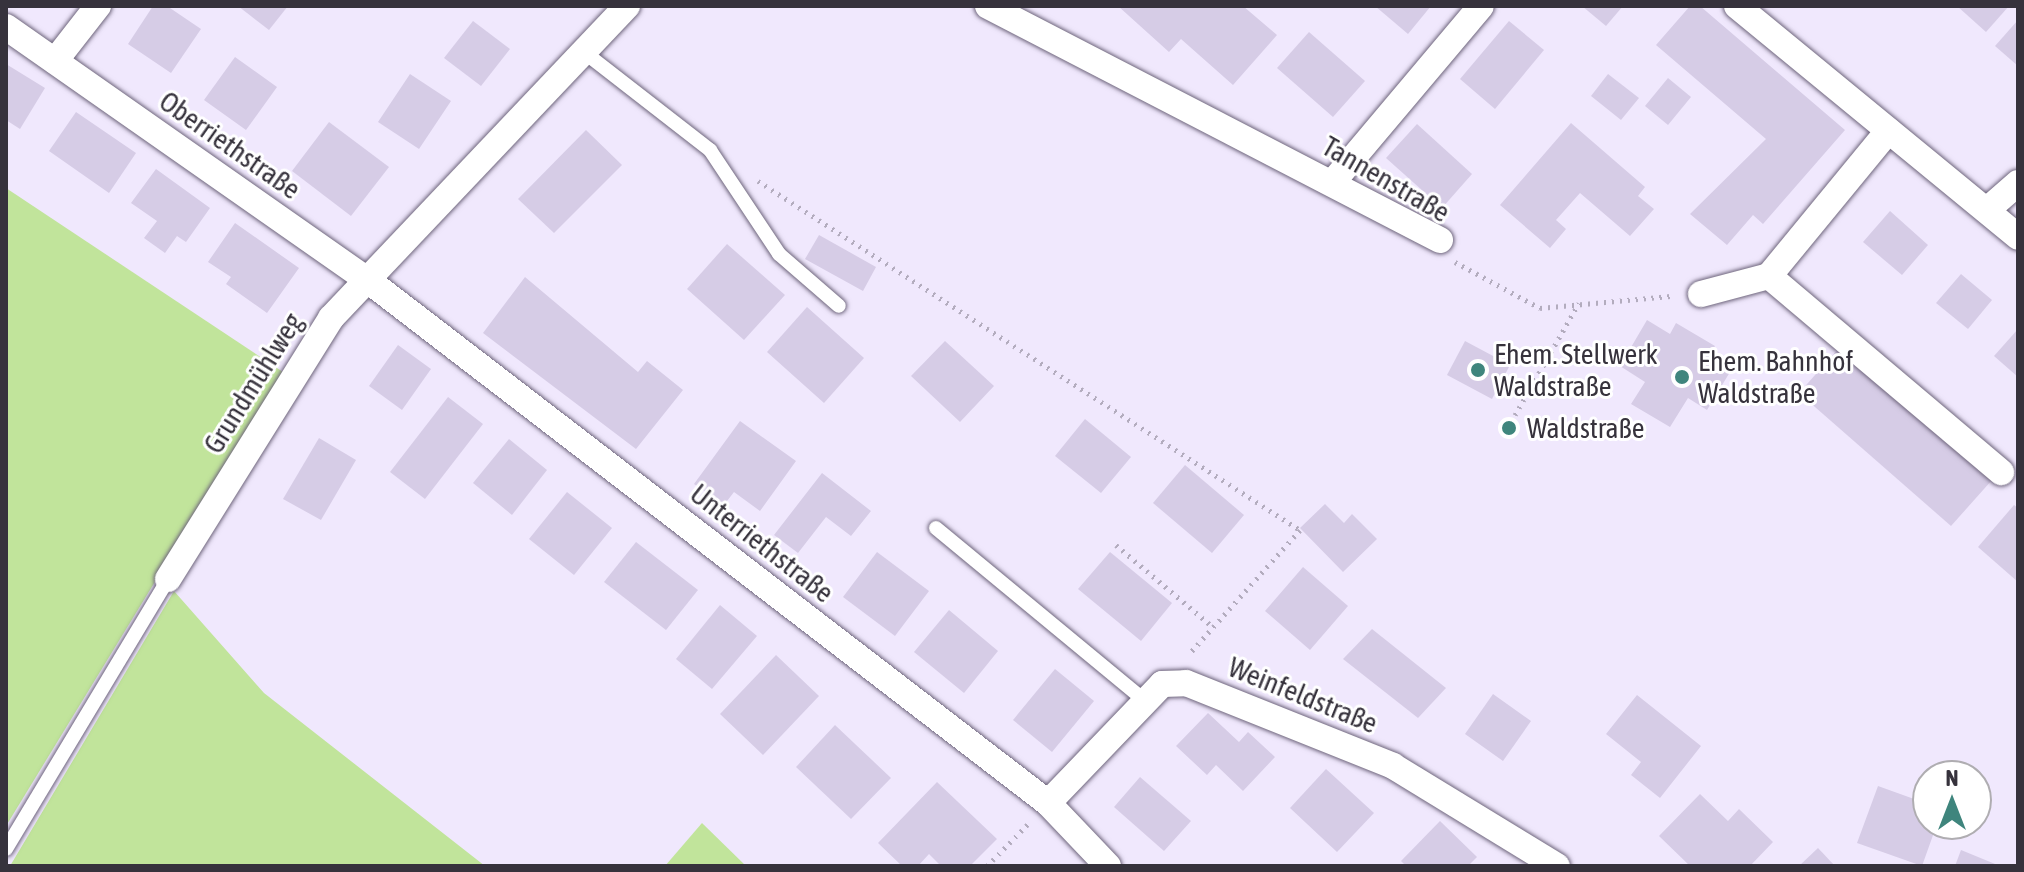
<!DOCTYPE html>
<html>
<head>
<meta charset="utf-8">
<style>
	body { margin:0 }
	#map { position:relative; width:2024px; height:872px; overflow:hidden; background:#f0e8fd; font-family:"Asap Condensed",sans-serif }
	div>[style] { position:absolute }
	.green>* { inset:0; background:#c1e49b }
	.building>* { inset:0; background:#d6cce6 }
	.path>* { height:5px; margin-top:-2.5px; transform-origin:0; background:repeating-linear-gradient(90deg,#b3acbe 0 2px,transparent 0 8px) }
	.roads { filter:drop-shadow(0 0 2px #6e657c) drop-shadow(0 0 2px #6e657c) }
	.service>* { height:14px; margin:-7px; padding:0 7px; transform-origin:7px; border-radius:7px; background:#fff }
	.minor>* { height:26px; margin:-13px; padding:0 13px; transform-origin:13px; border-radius:13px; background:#fff }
	.dots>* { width:22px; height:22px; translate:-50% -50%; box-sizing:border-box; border:4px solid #fff; border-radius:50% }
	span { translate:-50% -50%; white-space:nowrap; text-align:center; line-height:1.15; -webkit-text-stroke:6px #fff; paint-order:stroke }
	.street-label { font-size:28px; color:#36323c }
	.poi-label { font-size:28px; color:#36323c }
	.left { translate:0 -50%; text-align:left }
	.frame { position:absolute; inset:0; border:8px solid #36323c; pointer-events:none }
	.north { position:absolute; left:1912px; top:760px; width:80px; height:80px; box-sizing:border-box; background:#fff; border:2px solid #afadb1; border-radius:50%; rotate:0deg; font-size:22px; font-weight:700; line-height:32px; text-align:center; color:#36323c }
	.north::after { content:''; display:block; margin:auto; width:28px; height:36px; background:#3f857d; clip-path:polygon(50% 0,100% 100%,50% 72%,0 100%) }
</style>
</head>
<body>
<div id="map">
	<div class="green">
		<i style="clip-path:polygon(6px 188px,283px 372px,6px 826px)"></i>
		<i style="clip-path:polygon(174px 591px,264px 693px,485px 866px,10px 866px)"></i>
		<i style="clip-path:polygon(702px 823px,746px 866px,665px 866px)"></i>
	</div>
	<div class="building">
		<i style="clip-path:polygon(153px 6px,167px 6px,201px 29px,171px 73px,128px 44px)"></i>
		<i style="clip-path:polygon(238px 6px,288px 6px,269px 30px)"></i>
		<i style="clip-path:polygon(1118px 6px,1243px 6px,1277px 35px,1233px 85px,1181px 39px,1169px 52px)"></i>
		<i style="clip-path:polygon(1375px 6px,1431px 6px,1408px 34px)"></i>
		<i style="clip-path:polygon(1582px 6px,1623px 6px,1606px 26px)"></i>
		<i style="clip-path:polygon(1690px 6px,1700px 6px,1845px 130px,1763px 224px,1753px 215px,1727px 245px,1690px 214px,1766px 139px,1656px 45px)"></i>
		<i style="clip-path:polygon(1957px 6px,2009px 6px,1986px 32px)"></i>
		<i style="clip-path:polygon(2018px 20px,2018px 66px,1995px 46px)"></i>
		<i style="clip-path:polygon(473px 21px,510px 49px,481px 86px,444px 58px)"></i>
		<i style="clip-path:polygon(1509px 21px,1544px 50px,1495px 109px,1460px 79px)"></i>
		<i style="clip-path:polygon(1309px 32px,1365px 81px,1333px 117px,1277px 68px)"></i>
		<i style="clip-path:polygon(235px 57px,277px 87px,246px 130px,204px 100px)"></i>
		<i style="clip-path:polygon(6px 64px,45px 88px,20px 129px,6px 120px)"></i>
		<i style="clip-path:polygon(410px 74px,451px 101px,419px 149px,378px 122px)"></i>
		<i style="clip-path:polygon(1608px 74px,1639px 98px,1621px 120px,1591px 96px)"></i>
		<i style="clip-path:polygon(1668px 78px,1691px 97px,1668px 125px,1645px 106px)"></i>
		<i style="clip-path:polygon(76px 112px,136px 153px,109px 193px,49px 151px)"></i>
		<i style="clip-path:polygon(329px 122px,389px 167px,351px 216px,292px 171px)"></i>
		<i style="clip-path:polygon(1571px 123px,1645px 187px,1638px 196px,1654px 209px,1630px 236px,1580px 193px,1556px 220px,1566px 229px,1550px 248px,1500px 205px)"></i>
		<i style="clip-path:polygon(1417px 124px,1472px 174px,1442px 208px,1386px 158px)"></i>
		<i style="clip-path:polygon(586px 130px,622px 165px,554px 233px,518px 199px)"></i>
		<i style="clip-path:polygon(156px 169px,210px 208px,186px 242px,177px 236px,165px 253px,144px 238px,157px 221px,131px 203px)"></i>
		<i style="clip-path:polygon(1890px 211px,1928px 245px,1902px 275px,1863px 242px)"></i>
		<i style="clip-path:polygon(235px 223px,299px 268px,267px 313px,226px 284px,231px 277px,208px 262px)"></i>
		<i style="clip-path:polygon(819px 235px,876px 267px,863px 291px,805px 259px)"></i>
		<i style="clip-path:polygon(727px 244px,785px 295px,744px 340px,687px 289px)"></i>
		<i style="clip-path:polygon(1961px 274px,1992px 300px,1968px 329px,1936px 303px)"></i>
		<i style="clip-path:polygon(525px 277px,638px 372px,647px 361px,683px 390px,636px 449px,483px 333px)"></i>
		<i style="clip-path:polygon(807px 307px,864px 358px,824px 403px,767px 352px)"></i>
		<i style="clip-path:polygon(1647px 320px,1670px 334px,1676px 323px,1715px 346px,1708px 358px,1730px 372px,1707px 410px,1688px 398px,1670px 427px,1631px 404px,1645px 382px,1620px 366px)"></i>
		<i style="clip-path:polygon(2018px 329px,2018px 377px,1994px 356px)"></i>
		<i style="clip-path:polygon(945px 341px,994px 386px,960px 422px,911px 376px)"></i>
		<i style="clip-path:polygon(1465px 341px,1510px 365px,1492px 399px,1447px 375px)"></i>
		<i style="clip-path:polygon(398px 345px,431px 369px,402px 410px,369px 386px)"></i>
		<i style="clip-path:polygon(1840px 347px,1992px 480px,1951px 526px,1799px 393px)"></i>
		<i style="clip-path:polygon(448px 397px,483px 424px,425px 499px,390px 472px)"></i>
		<i style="clip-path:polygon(1085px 419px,1131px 457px,1101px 493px,1055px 456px)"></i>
		<i style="clip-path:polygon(740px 421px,796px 461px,760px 511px,734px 492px,724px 505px,694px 484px)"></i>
		<i style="clip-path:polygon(319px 438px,356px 460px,321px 520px,283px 499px)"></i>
		<i style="clip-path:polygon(509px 439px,547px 470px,512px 515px,473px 483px)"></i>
		<i style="clip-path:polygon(1185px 465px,1244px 515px,1212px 553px,1153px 503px)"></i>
		<i style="clip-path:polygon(822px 473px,871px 511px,851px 536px,826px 517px,798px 553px,774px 535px)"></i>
		<i style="clip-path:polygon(567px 492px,612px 528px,574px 575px,529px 539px)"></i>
		<i style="clip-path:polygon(1325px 504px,1344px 523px,1352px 514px,1377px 539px,1343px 572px,1300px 528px)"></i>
		<i style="clip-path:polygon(2014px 505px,2018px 508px,2018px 582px,1978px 547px)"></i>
		<i style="clip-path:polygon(636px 542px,698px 590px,666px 630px,604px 582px)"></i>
		<i style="clip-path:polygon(877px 552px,929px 591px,895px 636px,843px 597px)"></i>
		<i style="clip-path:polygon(1110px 552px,1172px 603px,1141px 641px,1078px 589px)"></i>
		<i style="clip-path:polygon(1303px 567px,1348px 606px,1310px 650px,1265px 611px)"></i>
		<i style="clip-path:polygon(720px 605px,757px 636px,712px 689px,676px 659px)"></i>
		<i style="clip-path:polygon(949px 610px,998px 651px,964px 693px,914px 652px)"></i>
		<i style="clip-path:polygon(1372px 629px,1446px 688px,1418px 718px,1343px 659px)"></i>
		<i style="clip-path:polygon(776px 655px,819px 696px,763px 755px,720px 714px)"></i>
		<i style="clip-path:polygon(1055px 669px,1094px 701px,1052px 752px,1013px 720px)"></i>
		<i style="clip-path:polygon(1493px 694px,1531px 721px,1503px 761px,1465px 734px)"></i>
		<i style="clip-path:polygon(1637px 695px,1701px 746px,1660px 798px,1631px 775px,1641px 762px,1606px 734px)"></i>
		<i style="clip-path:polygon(1208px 713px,1239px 742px,1248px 732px,1275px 757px,1243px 791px,1216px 765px,1207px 775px,1176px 746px)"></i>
		<i style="clip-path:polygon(835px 725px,891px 778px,851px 819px,796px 767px)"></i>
		<i style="clip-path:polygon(1326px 769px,1374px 813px,1337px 852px,1290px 808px)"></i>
		<i style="clip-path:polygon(1140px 777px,1191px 821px,1164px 851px,1114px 807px)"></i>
		<i style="clip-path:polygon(937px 782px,997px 839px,970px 866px,941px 866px,929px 854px,918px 866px,902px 866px,878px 843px)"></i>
		<i style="clip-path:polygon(1878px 786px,1928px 804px,1928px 824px,1937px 824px,1922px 866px,1857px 843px)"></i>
		<i style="clip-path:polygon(1700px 794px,1728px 821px,1739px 809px,1773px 842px,1750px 866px,1690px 866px,1659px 836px)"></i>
		<i style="clip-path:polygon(1440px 821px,1477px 857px,1468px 866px,1406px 866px,1401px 861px)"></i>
		<i style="clip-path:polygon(1818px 848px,1835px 866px,1799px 866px)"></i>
		<i style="clip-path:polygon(1961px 850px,2000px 866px,1955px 866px)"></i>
	</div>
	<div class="path">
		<i style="left:758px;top:181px;width:645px;rotate:32.78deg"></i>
		<i style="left:1300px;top:530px;width:166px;rotate:131.8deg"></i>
		<i style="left:1455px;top:262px;width:97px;rotate:28.4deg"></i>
		<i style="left:1540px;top:308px;width:134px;rotate:-5.2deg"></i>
		<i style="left:1515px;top:415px;width:129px;rotate:-60.3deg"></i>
		<i style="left:1116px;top:545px;width:127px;rotate:40.2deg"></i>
		<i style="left:987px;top:866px;width:59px;rotate:-45.7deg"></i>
	</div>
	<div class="roads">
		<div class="service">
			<i style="left:584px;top:52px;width:160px;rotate:37.9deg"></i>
			<i style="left:710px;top:150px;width:125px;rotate:56.4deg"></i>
			<i style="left:779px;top:254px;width:79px;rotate:40.9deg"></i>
			<i style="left:936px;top:528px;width:271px;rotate:39.6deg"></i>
			<i style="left:6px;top:849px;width:315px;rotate:-59deg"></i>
		</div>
		<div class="minor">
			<i style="left:988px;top:6px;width:509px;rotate:27.37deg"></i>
			<i style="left:1737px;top:6px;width:364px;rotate:39.4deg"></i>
			<i style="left:6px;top:27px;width:443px;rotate:35deg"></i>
			<i style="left:369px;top:281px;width:856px;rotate:37.55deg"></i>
			<i style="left:1048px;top:803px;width:87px;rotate:46.4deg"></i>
			<i style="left:55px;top:61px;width:70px;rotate:-52deg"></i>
			<i style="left:1332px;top:183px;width:231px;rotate:-49.9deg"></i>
			<i style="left:1987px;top:210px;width:41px;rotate:-41.1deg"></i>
			<i style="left:1769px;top:276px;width:304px;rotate:40.2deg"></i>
			<i style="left:1701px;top:294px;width:70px;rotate:-14.8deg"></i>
			<i style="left:1769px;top:276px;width:188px;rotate:-50.6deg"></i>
			<i style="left:168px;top:579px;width:308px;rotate:-58deg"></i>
			<i style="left:331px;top:318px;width:430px;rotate:-46.5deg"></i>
			<i style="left:1048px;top:803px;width:165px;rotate:-46.2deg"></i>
			<i style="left:1162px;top:684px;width:24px;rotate:-2deg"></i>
			<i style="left:1186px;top:683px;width:223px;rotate:21.8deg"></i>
			<i style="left:1393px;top:766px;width:192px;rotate:31.4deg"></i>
		</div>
	</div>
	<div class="dots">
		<i style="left:1478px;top:370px;background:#3f857d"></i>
		<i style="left:1682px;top:377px;background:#3f857d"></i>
		<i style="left:1509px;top:428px;background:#3f857d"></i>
	</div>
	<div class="street-label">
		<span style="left:230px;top:145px;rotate:35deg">Oberriethstraße</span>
		<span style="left:1386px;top:179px;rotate:30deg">Tannenstraße</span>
		<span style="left:253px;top:383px;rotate:-58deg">Grundmühlweg</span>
		<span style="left:762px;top:543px;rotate:38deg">Unterriethstraße</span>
		<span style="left:1303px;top:695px;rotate:22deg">Weinfeldstraße</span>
	</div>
	<div class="poi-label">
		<span class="left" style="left:1494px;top:370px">Ehem. Stellwerk<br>Waldstraße</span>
		<span class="left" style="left:1698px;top:377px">Ehem. Bahnhof<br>Waldstraße</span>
		<span class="left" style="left:1527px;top:428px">Waldstraße</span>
	</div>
	<div class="frame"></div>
	<div class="north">N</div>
</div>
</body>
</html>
